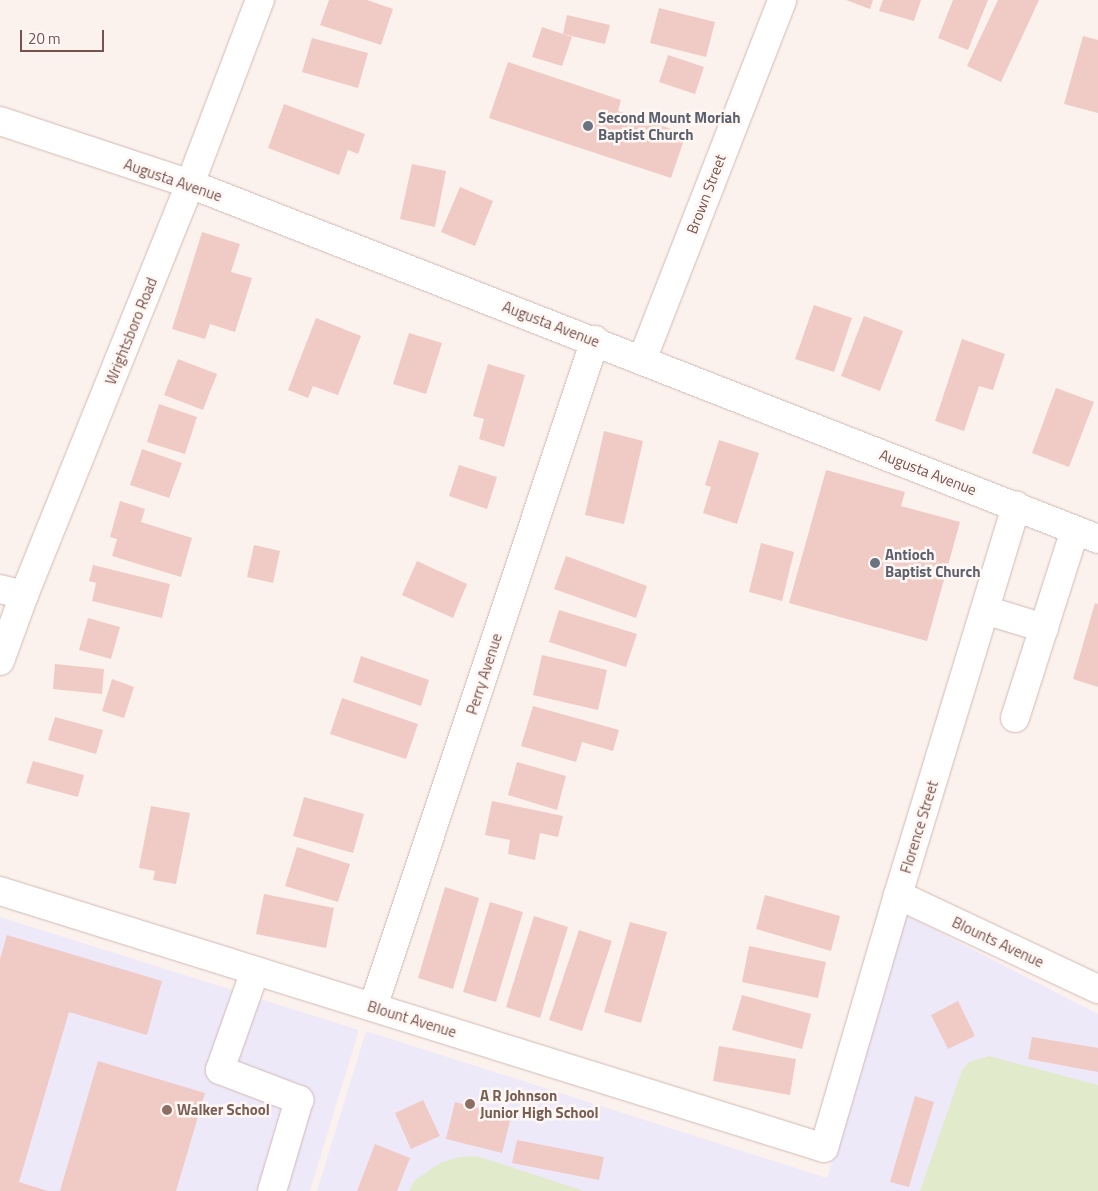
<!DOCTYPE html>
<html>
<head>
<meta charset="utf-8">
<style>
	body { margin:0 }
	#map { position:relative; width:1098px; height:1191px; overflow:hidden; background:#fcf2ed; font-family:"Titillium Web",sans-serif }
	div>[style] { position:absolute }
	.education>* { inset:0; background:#eee9f9 }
	.green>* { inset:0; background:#e1eacb }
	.building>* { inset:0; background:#f0cac5 }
	.roads { filter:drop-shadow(0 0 1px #d1b9b4) drop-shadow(0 0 1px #d1b9b4) }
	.minor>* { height:28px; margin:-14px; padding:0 14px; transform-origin:14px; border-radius:14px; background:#fff }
	.dots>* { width:14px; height:14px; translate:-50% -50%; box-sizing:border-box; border:2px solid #fef7f3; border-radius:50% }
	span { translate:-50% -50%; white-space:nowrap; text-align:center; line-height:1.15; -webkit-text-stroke:5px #fef7f3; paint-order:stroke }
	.worship-label { font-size:15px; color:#5b616d; font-weight:700 }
	.left { translate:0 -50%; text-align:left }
	.street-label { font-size:15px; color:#77524f }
	.education-label { font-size:15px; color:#785e54; font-weight:700 }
	.scale { position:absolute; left:20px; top:30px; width:84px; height:22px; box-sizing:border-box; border:2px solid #77524f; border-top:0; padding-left:6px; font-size:15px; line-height:18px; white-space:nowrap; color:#77524f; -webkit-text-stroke:4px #fef7f3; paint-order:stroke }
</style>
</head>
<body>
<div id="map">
	<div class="education">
		<i style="clip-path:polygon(906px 915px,1098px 1014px,1098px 1191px,317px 1191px,366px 1031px,827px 1178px)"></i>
		<i style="clip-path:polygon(0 917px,359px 1030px,310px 1191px,0 1191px)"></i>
	</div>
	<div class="green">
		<i style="clip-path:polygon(989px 1056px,1098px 1085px,1098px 1191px,920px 1191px,962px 1070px,969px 1062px)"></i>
		<i style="clip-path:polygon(476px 1156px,508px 1166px,584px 1191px,409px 1191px,414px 1181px,440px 1163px,459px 1157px)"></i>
	</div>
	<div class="building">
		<i style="clip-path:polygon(329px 0,367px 0,393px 9px,381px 45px,320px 25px)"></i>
		<i style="clip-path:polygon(846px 0,873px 0,870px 9px)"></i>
		<i style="clip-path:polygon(883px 0,921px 0,914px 21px,879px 11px)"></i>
		<i style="clip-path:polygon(953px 0,988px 0,968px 50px,938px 38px)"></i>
		<i style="clip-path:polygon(998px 0,1039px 0,1001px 82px,967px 66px)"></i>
		<i style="clip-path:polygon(659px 8px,715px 22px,706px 57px,650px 43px)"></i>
		<i style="clip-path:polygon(567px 15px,610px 25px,605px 44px,563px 34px)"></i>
		<i style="clip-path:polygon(542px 27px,572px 37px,562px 66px,532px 57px)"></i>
		<i style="clip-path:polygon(1083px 36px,1098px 40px,1098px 113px,1064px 104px)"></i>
		<i style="clip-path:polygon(312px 38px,368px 53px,358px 88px,302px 72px)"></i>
		<i style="clip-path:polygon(668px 55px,704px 67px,695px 94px,659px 82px)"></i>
		<i style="clip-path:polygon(508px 62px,621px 100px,618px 111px,686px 134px,671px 178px,489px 118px)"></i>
		<i style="clip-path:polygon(284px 104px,365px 134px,358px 154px,348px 150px,339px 175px,268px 148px)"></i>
		<i style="clip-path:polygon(412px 164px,446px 171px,435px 227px,400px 219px)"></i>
		<i style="clip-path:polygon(460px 187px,493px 201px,475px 246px,441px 232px)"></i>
		<i style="clip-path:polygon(202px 232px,240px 244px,231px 272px,252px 278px,235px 332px,210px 324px,205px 339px,172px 329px)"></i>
		<i style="clip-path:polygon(814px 305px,852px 318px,834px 372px,795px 359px)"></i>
		<i style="clip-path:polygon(864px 316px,903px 331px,880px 391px,841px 376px)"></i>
		<i style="clip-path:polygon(316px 318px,361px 336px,338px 395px,313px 386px,308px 398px,288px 390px)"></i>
		<i style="clip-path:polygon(409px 333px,442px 343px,426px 394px,393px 384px)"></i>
		<i style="clip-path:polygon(962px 339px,1005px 354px,993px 390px,979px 386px,964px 431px,935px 421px)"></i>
		<i style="clip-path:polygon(178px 359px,217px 374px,203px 410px,164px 395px)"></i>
		<i style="clip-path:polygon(488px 364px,525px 375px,504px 447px,479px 439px,484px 419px,473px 416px)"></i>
		<i style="clip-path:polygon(1056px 388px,1094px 402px,1069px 467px,1032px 453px)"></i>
		<i style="clip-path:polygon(159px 404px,197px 417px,185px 454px,147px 442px)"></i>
		<i style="clip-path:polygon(604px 431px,643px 441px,624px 524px,585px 515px)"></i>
		<i style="clip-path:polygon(719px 440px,759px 453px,737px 524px,703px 513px,711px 487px,705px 485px)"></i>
		<i style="clip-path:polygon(142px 449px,182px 463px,169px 498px,130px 485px)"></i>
		<i style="clip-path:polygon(459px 465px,497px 477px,487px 509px,449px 496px)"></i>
		<i style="clip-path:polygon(826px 470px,905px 492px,901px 506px,960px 522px,927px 641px,789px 603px)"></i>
		<i style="clip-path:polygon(120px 501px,145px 509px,141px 522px,192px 538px,181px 577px,112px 556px,117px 539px,110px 537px)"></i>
		<i style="clip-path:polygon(761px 543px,794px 552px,782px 601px,749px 592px)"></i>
		<i style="clip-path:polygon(254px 545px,280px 551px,273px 583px,247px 577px)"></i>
		<i style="clip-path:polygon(566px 556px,647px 586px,636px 618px,554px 589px)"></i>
		<i style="clip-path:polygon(417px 561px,467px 584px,453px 618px,402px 595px)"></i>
		<i style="clip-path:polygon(93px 565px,170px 584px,162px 618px,92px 601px,96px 583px,89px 581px)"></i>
		<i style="clip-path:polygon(1095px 603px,1098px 604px,1098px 687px,1073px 679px)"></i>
		<i style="clip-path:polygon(559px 610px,637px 634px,626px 667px,549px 642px)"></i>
		<i style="clip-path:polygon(88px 618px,120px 627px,111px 659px,79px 650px)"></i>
		<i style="clip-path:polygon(542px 655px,607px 670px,598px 710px,533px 695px)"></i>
		<i style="clip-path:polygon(361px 656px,429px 680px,421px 706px,353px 682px)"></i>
		<i style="clip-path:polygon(55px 664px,104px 669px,102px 694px,53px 689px)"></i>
		<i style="clip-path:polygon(112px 679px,134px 687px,124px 718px,102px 711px)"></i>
		<i style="clip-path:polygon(342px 698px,418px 724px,406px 759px,330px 734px)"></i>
		<i style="clip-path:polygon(533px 706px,619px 730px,613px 751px,582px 742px,576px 762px,521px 746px)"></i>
		<i style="clip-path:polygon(55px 717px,103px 730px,96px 754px,48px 740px)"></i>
		<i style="clip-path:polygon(33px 761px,84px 775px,78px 797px,26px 783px)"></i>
		<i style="clip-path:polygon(517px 762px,566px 776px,557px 810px,508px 795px)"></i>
		<i style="clip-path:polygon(304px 797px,364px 814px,353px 853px,293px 836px)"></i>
		<i style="clip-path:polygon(492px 801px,563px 816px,558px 837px,540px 833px,535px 860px,508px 854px,510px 840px,485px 835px)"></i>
		<i style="clip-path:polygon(151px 806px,190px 813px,176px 884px,153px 880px,155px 871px,139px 868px)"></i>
		<i style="clip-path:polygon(297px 847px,350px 864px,338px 902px,285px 886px)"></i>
		<i style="clip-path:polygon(445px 887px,479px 898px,453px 989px,418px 978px)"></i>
		<i style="clip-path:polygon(264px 894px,334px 908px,326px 948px,256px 934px)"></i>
		<i style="clip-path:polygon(765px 895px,840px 916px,831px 951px,756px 929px)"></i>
		<i style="clip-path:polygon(490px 902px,523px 912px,496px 1002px,463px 992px)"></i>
		<i style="clip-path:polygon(534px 916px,568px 927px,540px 1018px,506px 1007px)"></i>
		<i style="clip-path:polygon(630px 922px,667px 932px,641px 1023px,604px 1012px)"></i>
		<i style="clip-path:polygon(579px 930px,612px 941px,582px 1031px,549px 1020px)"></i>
		<i style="clip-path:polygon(7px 935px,162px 981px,147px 1035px,69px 1012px,19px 1182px,48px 1191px,0 1191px,0 959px)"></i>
		<i style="clip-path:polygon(749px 946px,826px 962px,818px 998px,742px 982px)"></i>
		<i style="clip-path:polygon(742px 995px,811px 1014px,802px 1049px,732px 1030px)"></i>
		<i style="clip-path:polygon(958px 1001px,975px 1036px,948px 1049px,931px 1015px)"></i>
		<i style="clip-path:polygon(1032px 1037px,1098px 1048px,1098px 1072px,1028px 1059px)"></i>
		<i style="clip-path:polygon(719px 1046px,796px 1059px,790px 1095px,713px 1081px)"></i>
		<i style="clip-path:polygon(98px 1061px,205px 1093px,176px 1191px,60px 1191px)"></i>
		<i style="clip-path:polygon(915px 1096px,934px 1102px,909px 1187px,890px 1182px)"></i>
		<i style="clip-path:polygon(423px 1100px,440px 1136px,411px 1149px,395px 1113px)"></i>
		<i style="clip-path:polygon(455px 1102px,511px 1117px,502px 1153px,446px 1139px)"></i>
		<i style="clip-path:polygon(517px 1140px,604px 1157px,599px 1180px,512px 1163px)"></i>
		<i style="clip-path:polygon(375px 1144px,410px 1158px,397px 1191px,357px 1191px)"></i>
	</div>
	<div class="roads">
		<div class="minor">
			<i style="left:0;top:121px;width:200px;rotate:18.3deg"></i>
			<i style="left:190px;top:184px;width:975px;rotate:21.35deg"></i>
			<i style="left:642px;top:360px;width:386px;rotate:-68.7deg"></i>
			<i style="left:0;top:589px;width:25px;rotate:14deg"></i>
			<i style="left:985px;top:610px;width:62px;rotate:17deg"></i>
			<i style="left:0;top:661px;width:70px;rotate:-70deg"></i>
			<i style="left:24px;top:595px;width:443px;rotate:-68deg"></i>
			<i style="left:190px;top:184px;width:197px;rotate:-69.2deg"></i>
			<i style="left:1015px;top:718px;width:197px;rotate:-72.3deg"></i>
			<i style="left:0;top:891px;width:863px;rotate:17.32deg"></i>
			<i style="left:824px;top:1148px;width:264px;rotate:-73.7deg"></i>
			<i style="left:898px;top:895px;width:407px;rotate:-73.1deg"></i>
			<i style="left:898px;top:895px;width:221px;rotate:25.2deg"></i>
			<i style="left:255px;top:971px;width:105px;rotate:109.5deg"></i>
			<i style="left:220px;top:1070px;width:85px;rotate:20.8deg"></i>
			<i style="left:299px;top:1100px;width:95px;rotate:106.5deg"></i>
			<i style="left:373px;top:1007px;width:703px;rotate:-71.59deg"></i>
		</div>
	</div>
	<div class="dots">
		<i style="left:588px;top:126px;background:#6b7280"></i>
		<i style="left:875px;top:563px;background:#6b7280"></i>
		<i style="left:470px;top:1104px;background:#8d6e63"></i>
		<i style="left:167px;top:1110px;background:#8d6e63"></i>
	</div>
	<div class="worship-label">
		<span class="left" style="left:598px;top:126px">Second Mount Moriah<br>Baptist Church</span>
		<span class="left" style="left:885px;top:563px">Antioch<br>Baptist Church</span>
	</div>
	<div class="street-label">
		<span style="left:173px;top:180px;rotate:19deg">Augusta Avenue</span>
		<span style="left:706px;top:194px;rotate:-69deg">Brown Street</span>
		<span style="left:551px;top:324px;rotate:21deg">Augusta Avenue</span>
		<span style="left:131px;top:331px;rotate:-68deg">Wrightsboro Road</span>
		<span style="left:928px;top:472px;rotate:21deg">Augusta Avenue</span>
		<span style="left:484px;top:674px;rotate:-72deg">Perry Avenue</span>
		<span style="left:919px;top:827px;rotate:-73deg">Florence Street</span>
		<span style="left:998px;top:942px;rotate:25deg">Blounts Avenue</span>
		<span style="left:412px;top:1019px;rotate:17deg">Blount Avenue</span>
	</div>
	<div class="education-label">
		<span class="left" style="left:480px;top:1104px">A R Johnson<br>Junior High School</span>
		<span class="left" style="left:177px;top:1110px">Walker School</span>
	</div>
	<div class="scale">20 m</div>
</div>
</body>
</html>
